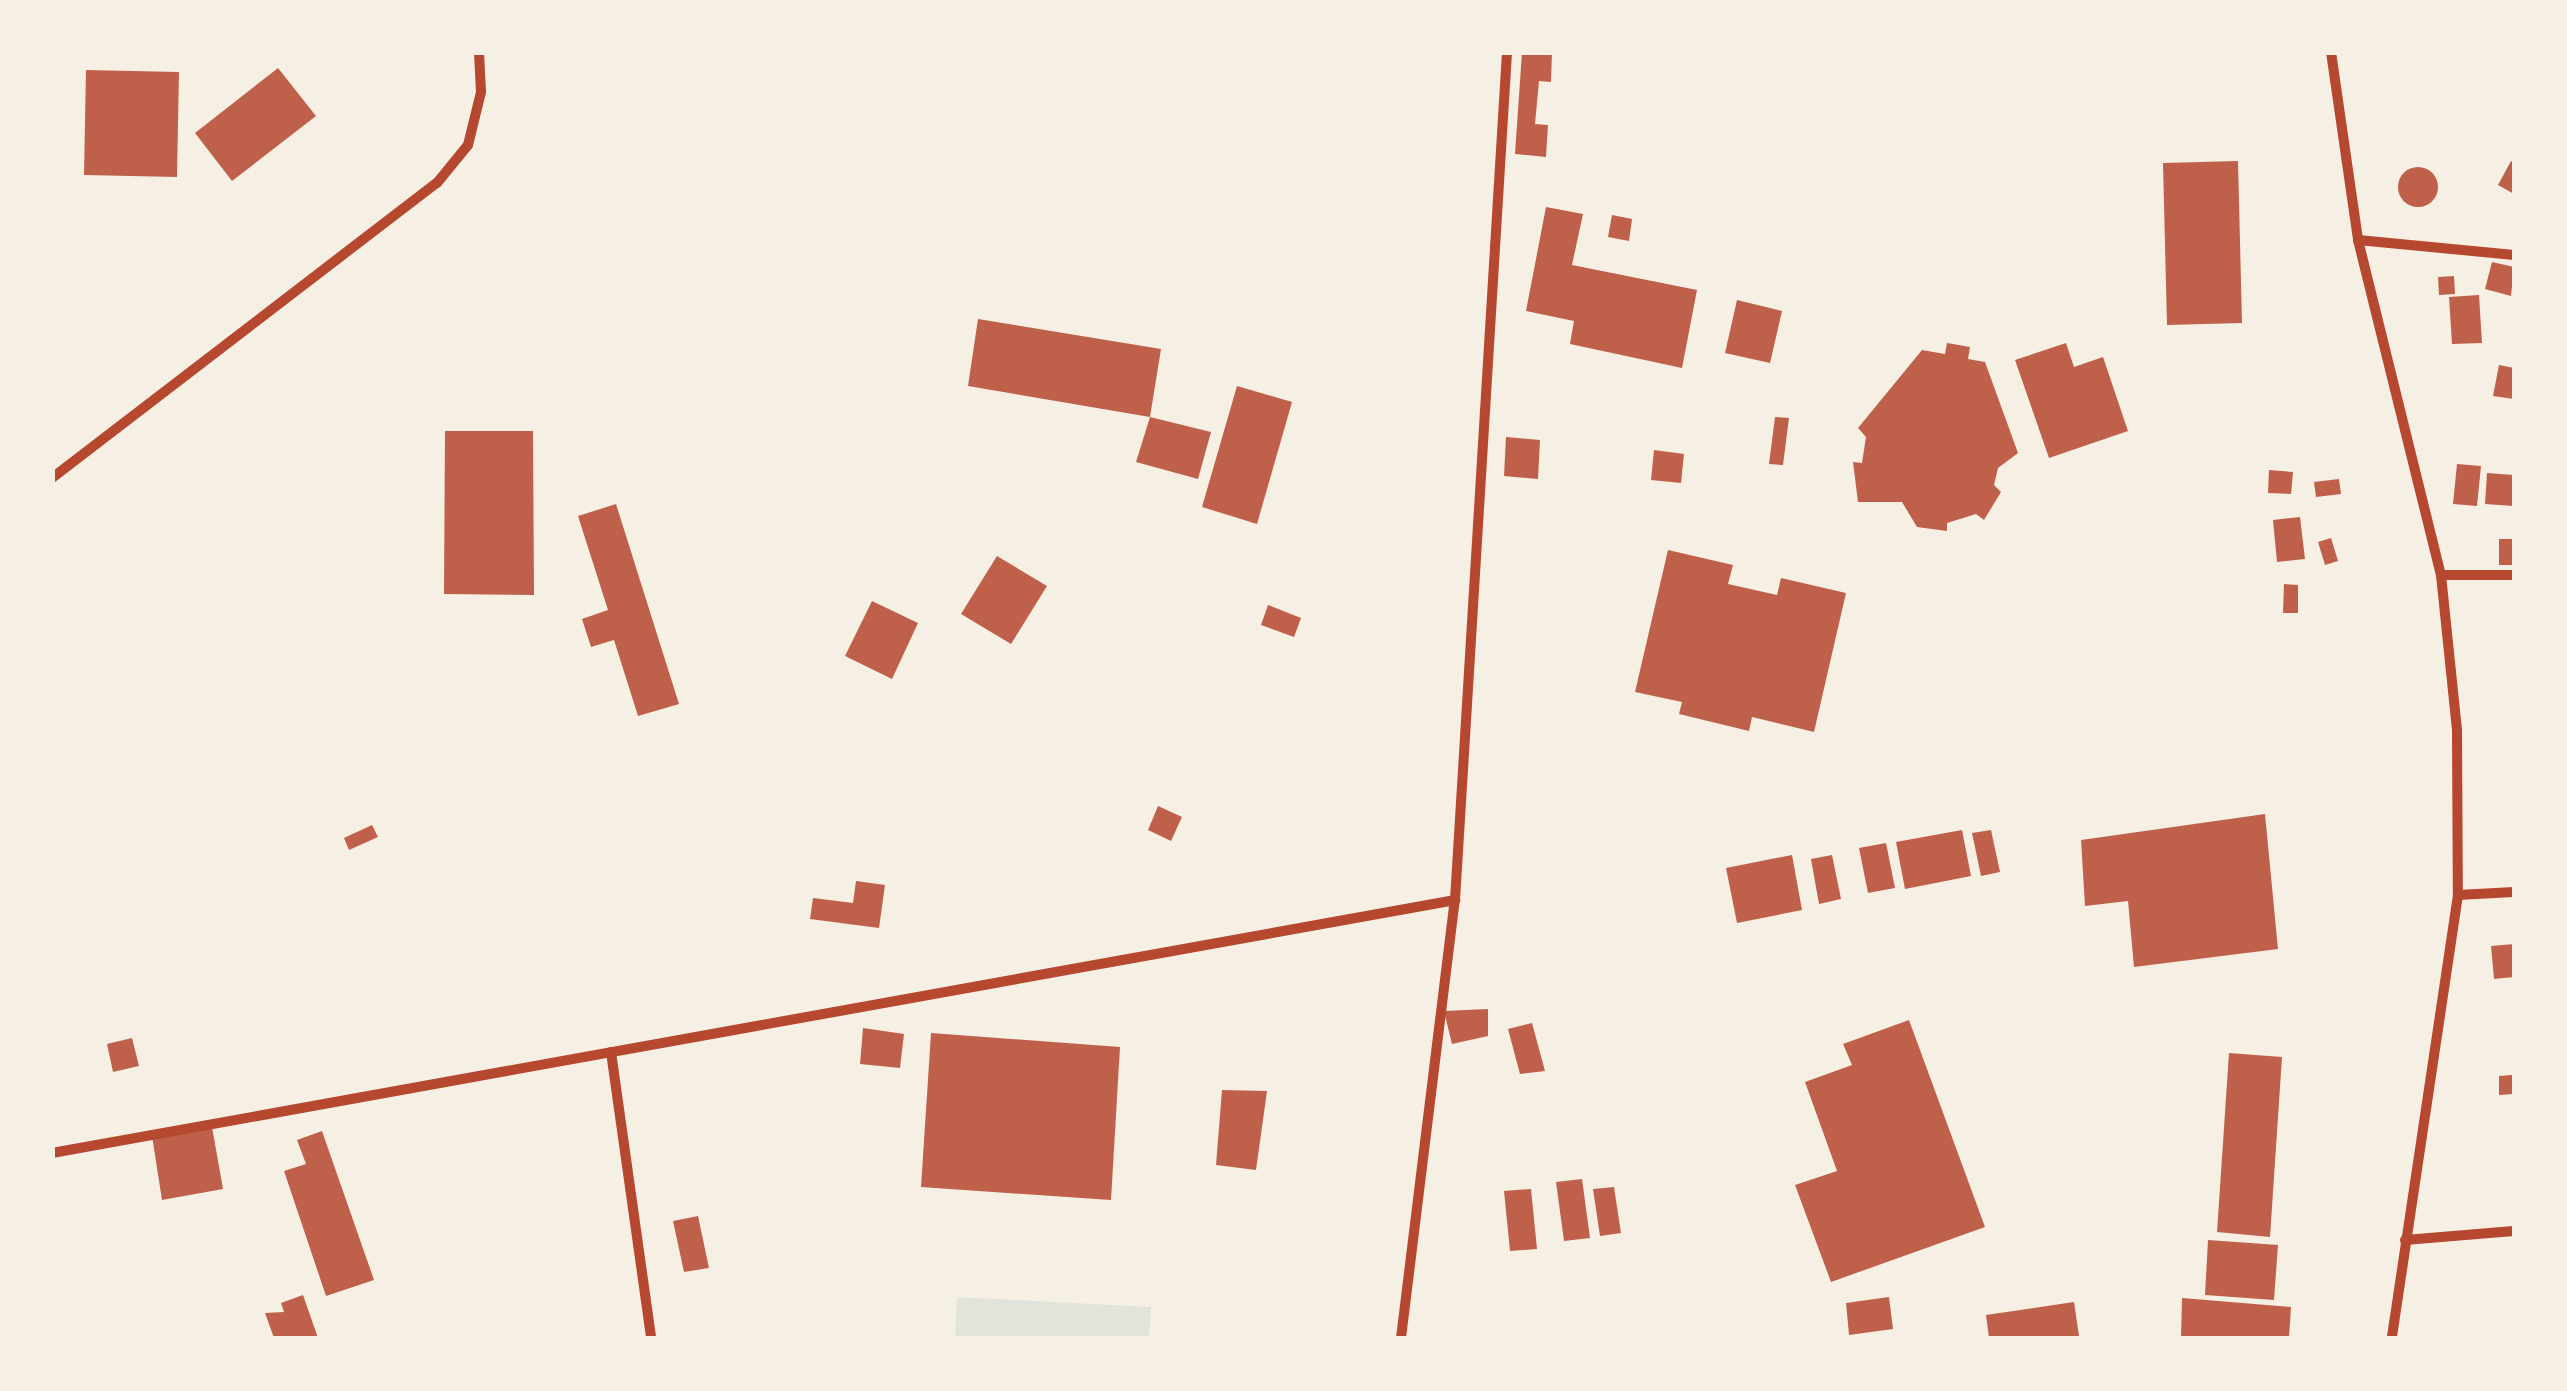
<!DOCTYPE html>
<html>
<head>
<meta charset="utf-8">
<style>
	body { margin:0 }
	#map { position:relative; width:2567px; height:1391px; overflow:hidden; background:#f6efe4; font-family:Literata,serif }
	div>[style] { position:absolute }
	.green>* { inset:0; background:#e2e4dc }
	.building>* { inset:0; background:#bf614a }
	.round { border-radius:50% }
	.minor>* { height:10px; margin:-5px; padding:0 5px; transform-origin:5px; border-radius:5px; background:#b5482f }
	span { translate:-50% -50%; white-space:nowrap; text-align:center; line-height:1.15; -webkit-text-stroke:8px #f6efe4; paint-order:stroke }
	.frame { position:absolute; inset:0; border:55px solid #f6efe4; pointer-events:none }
</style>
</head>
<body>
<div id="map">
	<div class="green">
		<i style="clip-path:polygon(957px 1297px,1151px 1307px,1149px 1338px,955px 1338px)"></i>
	</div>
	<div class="building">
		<i style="clip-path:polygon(1522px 52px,1552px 52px,1551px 82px,1539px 81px,1535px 124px,1548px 125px,1546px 157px,1515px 154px)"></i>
		<i style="clip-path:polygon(278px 68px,316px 116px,232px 181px,195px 133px)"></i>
		<i style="clip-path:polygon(86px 70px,179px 72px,177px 177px,84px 175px)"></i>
		<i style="clip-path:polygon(2238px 161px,2242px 323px,2167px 325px,2163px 163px)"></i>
		<i style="clip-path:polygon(2511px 161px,2514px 163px,2514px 194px,2498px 185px)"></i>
		<i class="round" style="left:2398px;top:167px;width:40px;height:40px"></i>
		<i style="clip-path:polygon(1546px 207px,1583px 214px,1572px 265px,1697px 290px,1682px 368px,1570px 344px,1574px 321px,1526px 311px)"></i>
		<i style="clip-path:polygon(1612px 215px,1632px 219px,1629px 241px,1608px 237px)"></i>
		<i style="clip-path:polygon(2492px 262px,2514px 267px,2511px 296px,2485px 289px)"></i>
		<i style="clip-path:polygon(2454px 276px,2455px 294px,2439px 295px,2438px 277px)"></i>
		<i style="clip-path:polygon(2479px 295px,2482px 343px,2452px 344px,2449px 297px)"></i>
		<i style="clip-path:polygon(1737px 300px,1782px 311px,1770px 363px,1725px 353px)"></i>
		<i style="clip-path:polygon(978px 319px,1161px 349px,1150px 417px,1211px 432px,1198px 479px,1136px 462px,1150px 417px,968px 386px)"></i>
		<i style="clip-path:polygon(1947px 343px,1970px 347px,1968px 359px,1985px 362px,2018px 453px,1998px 468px,1994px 485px,2001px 492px,1984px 520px,1976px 514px,1947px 523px,1947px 531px,1917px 527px,1902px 502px,1858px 502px,1853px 462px,1862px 463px,1866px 437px,1858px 428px,1922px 350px,1945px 354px)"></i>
		<i style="clip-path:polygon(2066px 343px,2074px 367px,2103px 357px,2128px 431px,2049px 458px,2015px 360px)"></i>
		<i style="clip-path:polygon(2499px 365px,2514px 368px,2514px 399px,2493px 396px)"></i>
		<i style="clip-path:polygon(1237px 386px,1292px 402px,1257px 524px,1202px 507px)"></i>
		<i style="clip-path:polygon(1775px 417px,1789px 418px,1783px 465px,1769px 464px)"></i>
		<i style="clip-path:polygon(445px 431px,533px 431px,534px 595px,444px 594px)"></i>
		<i style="clip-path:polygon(1506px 437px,1540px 440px,1538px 479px,1504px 476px)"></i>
		<i style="clip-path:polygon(1654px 450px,1684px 454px,1681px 483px,1651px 480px)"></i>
		<i style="clip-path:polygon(2457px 464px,2481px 466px,2477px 506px,2453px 504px)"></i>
		<i style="clip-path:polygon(2269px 470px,2293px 472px,2291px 494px,2268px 493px)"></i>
		<i style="clip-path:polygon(2487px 473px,2514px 475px,2513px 506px,2485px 504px)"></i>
		<i style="clip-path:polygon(2339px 479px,2341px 494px,2316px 497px,2314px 482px)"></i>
		<i style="clip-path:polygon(616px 504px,679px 704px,638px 716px,614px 640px,591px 647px,582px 619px,608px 610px,578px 516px)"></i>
		<i style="clip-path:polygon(2300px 517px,2305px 559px,2277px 562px,2273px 520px)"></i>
		<i style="clip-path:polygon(2331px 538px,2338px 561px,2325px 565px,2318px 542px)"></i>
		<i style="clip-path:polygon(2499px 539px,2514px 539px,2514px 565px,2499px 565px)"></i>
		<i style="clip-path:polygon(1668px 550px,1733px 565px,1728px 584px,1777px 595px,1781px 578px,1846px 593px,1814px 732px,1752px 717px,1749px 731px,1679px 714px,1682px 702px,1635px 692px)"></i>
		<i style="clip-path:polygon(997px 556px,1047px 586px,1011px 644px,961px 614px)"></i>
		<i style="clip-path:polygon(2284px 584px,2298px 585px,2298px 613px,2283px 613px)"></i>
		<i style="clip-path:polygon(872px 601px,918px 623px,892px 679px,845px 656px)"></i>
		<i style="clip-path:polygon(1268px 605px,1301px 618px,1294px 637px,1261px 625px)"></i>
		<i style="clip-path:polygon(1158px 806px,1182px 817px,1171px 841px,1148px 830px)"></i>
		<i style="clip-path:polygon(2265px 814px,2278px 949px,2134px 967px,2128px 901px,2085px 906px,2081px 840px)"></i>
		<i style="clip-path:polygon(372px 825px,378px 837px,349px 850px,344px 838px)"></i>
		<i style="clip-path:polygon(1962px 830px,1971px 876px,1905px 889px,1896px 842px)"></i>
		<i style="clip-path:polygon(1991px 830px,2000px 872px,1981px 876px,1972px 833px)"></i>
		<i style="clip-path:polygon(1886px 843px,1895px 888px,1868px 893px,1859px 848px)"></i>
		<i style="clip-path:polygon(1792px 855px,1802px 910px,1737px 923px,1726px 868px)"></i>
		<i style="clip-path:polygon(1832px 855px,1841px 899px,1819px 904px,1811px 859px)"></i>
		<i style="clip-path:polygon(856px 881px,885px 885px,879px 928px,810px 919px,813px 898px,853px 903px)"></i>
		<i style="clip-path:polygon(2514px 944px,2514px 977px,2494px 979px,2491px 946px)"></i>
		<i style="clip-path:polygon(1488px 1009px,1488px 1036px,1452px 1044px,1444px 1011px)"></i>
		<i style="clip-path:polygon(1909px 1020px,1985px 1227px,1831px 1282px,1795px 1185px,1837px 1171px,1805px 1082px,1852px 1065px,1843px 1044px)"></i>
		<i style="clip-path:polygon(1532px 1023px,1545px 1071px,1520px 1074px,1508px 1029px)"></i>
		<i style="clip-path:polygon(863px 1028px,904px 1034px,900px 1068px,860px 1064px)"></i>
		<i style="clip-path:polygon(931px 1033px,1120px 1047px,1111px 1200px,921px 1187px)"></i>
		<i style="clip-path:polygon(132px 1038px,139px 1066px,113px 1072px,107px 1044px)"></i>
		<i style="clip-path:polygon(2229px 1053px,2282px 1057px,2270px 1237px,2217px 1232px)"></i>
		<i style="clip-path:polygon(2512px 1075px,2513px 1094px,2499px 1095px,2499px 1076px)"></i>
		<i style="clip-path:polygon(1222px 1090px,1267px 1091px,1256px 1170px,1216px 1165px)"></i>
		<i style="clip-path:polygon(212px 1127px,223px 1189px,162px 1200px,152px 1136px)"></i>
		<i style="clip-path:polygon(322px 1131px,374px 1280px,326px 1296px,284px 1171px,306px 1164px,297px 1140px)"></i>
		<i style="clip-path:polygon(1582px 1179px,1590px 1238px,1564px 1241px,1556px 1182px)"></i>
		<i style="clip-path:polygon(1614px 1187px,1621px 1233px,1600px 1236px,1593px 1189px)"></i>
		<i style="clip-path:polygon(1531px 1189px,1537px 1249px,1510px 1251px,1504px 1191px)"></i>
		<i style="clip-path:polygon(698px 1216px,709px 1268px,684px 1272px,673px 1221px)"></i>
		<i style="clip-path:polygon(2208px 1240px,2278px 1245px,2274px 1300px,2205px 1295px)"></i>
		<i style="clip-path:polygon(303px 1295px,318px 1338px,274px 1338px,265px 1313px,284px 1312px,281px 1303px)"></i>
		<i style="clip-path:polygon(1889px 1297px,1893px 1329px,1849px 1335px,1846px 1303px)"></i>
		<i style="clip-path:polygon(2182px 1298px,2291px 1307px,2289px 1338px,2181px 1338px)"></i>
		<i style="clip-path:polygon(2074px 1302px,2079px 1336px,1989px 1338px,1986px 1315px)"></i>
	</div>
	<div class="minor">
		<i style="left:2331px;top:52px;width:190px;rotate:81.8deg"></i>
		<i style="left:2358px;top:240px;width:345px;rotate:76.1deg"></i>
		<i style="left:2441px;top:575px;width:157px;rotate:84.1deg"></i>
		<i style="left:2457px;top:731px;width:164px;rotate:89.7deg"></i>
		<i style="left:2458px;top:895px;width:448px;rotate:98.5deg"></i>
		<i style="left:2358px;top:240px;width:157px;rotate:5.5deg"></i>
		<i style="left:52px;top:478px;width:485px;rotate:-37.5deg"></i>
		<i style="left:437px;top:183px;width:49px;rotate:-50.8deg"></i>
		<i style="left:468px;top:145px;width:55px;rotate:-76.2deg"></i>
		<i style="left:481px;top:92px;width:40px;rotate:-92.9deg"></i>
		<i style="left:2441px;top:575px;width:73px"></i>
		<i style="left:2458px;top:895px;width:56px;rotate:-3.1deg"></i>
		<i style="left:611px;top:1052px;width:289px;rotate:82deg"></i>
		<i style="left:52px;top:1153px;width:1426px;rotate:-10.22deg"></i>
		<i style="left:2405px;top:1240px;width:109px;rotate:-4.7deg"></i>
		<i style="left:1401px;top:1338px;width:441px;rotate:-83deg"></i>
		<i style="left:1455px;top:900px;width:850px;rotate:-86.49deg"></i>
	</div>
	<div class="frame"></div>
</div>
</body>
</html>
